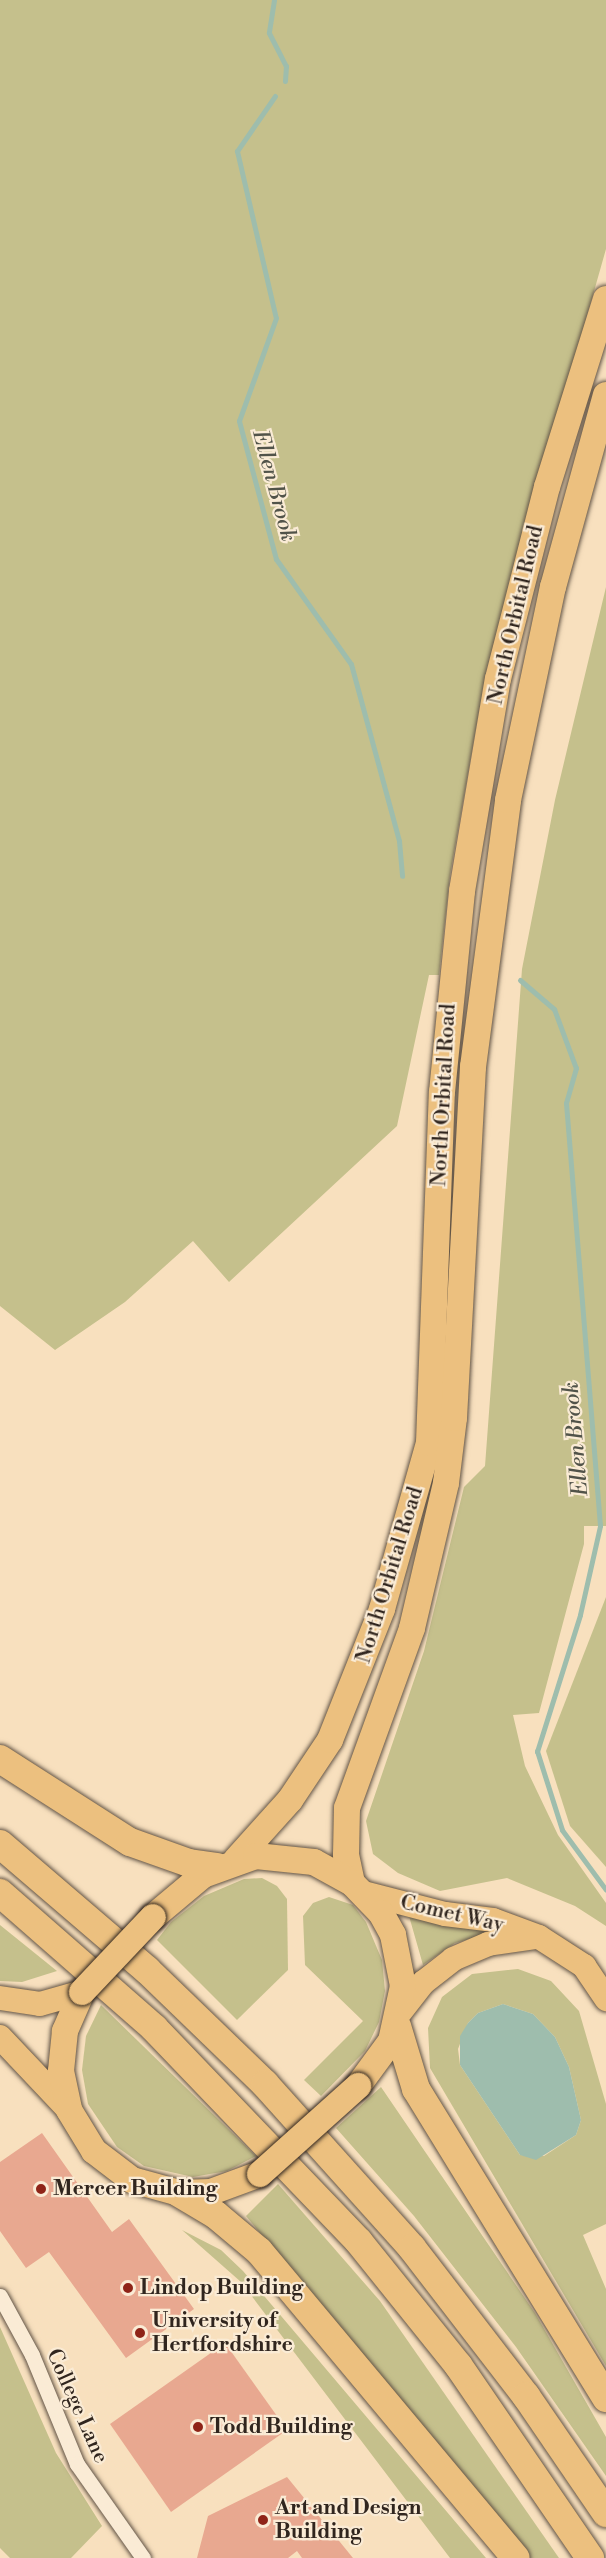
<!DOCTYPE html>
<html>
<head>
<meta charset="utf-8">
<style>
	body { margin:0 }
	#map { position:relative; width:606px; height:2558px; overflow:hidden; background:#f8e0be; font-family:"Libre Bodoni",serif }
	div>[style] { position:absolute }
	.green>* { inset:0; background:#c5c08c }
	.water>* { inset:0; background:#9ebdad }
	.stream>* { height:5px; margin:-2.5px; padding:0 2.5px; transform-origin:2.5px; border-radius:2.5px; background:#9ebdad }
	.building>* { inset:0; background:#e8a890 }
	.roads { filter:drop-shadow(0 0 2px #625446) drop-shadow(0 0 2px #625446) }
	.minor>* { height:15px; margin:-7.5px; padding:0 7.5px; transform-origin:7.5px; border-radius:7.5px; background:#faebd5 }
	.primary>* { height:24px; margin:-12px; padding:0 12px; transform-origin:12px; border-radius:12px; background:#ecc07f }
	.trunk>* { height:26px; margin:-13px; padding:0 13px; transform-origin:13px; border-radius:13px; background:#ecc07f }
	.motorway>* { height:28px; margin:-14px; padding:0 14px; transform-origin:14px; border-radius:14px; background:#ecc07f }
	.bridges { filter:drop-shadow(0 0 2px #30251e) drop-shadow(0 0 2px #30251e) }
	.trunk-bridge>* { height:26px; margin:-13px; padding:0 13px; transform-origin:13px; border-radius:13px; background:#ecc07f }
	.dots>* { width:16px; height:16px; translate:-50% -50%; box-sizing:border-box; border:3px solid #faebd5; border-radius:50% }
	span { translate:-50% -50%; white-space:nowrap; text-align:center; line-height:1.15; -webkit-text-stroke:4.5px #faebd5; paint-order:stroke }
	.street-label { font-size:21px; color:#30251e }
	.poi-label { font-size:21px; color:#30251e; font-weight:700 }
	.left { translate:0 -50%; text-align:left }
	.water-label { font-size:22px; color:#515349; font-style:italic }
</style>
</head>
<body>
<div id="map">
	<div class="green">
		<i style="clip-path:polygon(0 0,606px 0,606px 249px,486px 672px,450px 875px,439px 975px,429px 975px,397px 1126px,229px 1282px,193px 1241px,125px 1302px,55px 1350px,0 1306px)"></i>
		<i style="clip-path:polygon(606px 587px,606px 1526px,584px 1526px,584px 1544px,539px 1713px,513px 1715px,525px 1766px,558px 1835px,606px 1903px,606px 1926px,575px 1906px,507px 1878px,440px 1891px,398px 1873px,373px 1854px,366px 1821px,424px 1651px,464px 1487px,485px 1466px,522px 969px,555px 800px)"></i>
		<i style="clip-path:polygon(606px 1597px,606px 1867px,570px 1826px,546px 1751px)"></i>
		<i style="clip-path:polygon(262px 1878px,277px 1886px,287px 1899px,288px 1970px,237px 2020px,157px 1940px,171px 1922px,204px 1896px,244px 1879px)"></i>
		<i style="clip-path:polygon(329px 1897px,353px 1905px,366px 1922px,382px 1960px,385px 1991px,379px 2022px,365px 2051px,321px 2096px,304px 2080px,363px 2021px,305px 1965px,303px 1916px,313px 1903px)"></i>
		<i style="clip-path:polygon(409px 1916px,489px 1927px,488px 1934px,455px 1943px,423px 1965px)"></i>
		<i style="clip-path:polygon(0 1925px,57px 1971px,22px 1982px,0 1981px)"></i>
		<i style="clip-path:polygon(evenodd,518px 1969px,551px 1981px,579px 2011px,606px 2104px,606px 2224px,583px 2235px,606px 2289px,606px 2366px,430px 2068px,428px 2028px,442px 1997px,472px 1974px,518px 1969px,503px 2004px,533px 2014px,555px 2037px,569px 2067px,581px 2120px,576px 2135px,544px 2156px,520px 2155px,460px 2065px,458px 2049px,468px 2023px,478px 2013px,503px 2004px)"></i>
		<i style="clip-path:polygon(101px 2005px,256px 2156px,227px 2171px,193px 2177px,144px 2166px,117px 2147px,88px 2104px,82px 2070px,86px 2036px)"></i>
		<i style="clip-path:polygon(381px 2087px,535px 2313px,606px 2437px,606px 2476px,516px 2347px,414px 2216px,336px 2128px)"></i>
		<i style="clip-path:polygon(278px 2184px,380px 2301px,559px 2558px,530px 2558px,246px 2216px)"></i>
		<i style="clip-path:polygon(182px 2230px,221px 2250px,243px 2271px,486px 2558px,450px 2558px,241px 2282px)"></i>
		<i style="clip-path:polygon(0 2327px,56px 2453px,102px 2526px,71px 2558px,10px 2558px,0 2548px)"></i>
	</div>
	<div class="water">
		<i style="clip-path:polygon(503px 2004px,533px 2014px,555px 2037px,569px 2067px,581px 2120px,576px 2135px,536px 2160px,520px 2155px,460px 2065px,460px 2036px,468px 2023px,478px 2013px)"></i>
	</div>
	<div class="stream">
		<i style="left:274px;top:0;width:33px;rotate:99deg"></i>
		<i style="left:269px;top:33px;width:37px;rotate:63deg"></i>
		<i style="left:286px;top:66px;width:15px;rotate:94deg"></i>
		<i style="left:275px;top:96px;width:67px;rotate:124.6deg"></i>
		<i style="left:237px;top:151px;width:171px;rotate:76.9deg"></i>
		<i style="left:276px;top:318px;width:109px;rotate:109.8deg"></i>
		<i style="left:239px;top:421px;width:143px;rotate:75deg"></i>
		<i style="left:276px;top:559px;width:129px;rotate:54.5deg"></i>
		<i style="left:351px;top:664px;width:183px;rotate:74.8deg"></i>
		<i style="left:399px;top:841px;width:35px;rotate:85deg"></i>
		<i style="left:520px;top:980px;width:45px;rotate:40.5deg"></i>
		<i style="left:554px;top:1009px;width:63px;rotate:69.6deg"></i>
		<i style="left:576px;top:1068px;width:36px;rotate:106deg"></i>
		<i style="left:566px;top:1103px;width:424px;rotate:85.4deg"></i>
		<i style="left:600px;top:1526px;width:91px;rotate:102.7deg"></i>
		<i style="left:580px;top:1615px;width:143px;rotate:107.5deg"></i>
		<i style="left:537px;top:1751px;width:83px;rotate:72.4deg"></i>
		<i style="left:562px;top:1830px;width:74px;rotate:53.7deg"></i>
	</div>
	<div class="building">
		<i style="clip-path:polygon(42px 2133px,112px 2232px,129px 2219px,194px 2309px,126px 2358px,49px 2252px,26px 2268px,0 2231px,0 2162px)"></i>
		<i style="clip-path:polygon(225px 2343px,287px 2430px,171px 2512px,110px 2424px)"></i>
		<i style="clip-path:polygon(287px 2477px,353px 2558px,302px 2558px,297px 2551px,288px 2558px,197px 2558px,208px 2516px)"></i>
	</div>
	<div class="roads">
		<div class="minor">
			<i style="left:0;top:2296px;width:67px;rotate:61.5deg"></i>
			<i style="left:32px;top:2355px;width:118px;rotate:67.6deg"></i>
			<i style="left:77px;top:2464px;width:115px;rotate:54.9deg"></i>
		</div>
		<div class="primary">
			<i style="left:364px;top:1893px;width:84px;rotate:14.5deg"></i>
			<i style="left:445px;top:1914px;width:48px;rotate:7.1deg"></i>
			<i style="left:493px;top:1920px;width:49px;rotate:20.3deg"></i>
			<i style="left:539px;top:1937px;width:54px;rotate:32.8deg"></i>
			<i style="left:584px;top:1966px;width:40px;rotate:56deg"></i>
			<i style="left:0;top:1998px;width:40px;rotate:8.5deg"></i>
			<i style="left:40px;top:2004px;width:44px;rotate:-15.9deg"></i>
			<i style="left:401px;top:2011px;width:37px;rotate:-52deg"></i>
			<i style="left:424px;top:1982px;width:37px;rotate:-38deg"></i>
			<i style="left:453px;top:1959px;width:38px;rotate:-23deg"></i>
			<i style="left:488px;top:1944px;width:49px;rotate:-8.3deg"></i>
			<i style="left:0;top:2037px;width:100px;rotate:46.6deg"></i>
		</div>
		<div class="trunk">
			<i style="left:236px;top:1860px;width:81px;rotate:-48deg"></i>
			<i style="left:290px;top:1800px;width:72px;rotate:-56.3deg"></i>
			<i style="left:330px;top:1740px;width:141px;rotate:-68.3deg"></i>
			<i style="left:382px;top:1609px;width:173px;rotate:-74.2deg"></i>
			<i style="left:429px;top:1443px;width:351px;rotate:-87.9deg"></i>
			<i style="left:442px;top:1092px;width:202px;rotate:-84.3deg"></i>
			<i style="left:462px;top:891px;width:215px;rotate:-80.4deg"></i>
			<i style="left:498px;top:679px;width:198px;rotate:-75.7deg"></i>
			<i style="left:547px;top:487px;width:197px;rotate:-72.6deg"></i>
			<i style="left:352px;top:1883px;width:29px;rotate:-102deg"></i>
			<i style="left:346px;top:1855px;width:47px;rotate:-88.8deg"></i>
			<i style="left:347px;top:1808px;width:191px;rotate:-70.1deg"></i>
			<i style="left:412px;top:1628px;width:149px;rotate:-76.8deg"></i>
			<i style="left:446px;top:1483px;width:65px;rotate:-83deg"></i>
			<i style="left:454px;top:1418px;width:352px;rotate:-86.9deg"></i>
			<i style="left:473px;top:1067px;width:269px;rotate:-82.5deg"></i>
			<i style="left:508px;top:800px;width:218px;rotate:-78.1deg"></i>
			<i style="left:553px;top:587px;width:199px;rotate:-74.6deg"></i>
			<i style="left:153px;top:1917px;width:65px;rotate:-40deg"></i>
			<i style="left:203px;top:1875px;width:56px;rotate:-19.7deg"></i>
			<i style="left:256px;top:1856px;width:58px;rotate:5.9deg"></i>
			<i style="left:314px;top:1862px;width:43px;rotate:28.9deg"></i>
			<i style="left:352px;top:1883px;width:42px;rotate:46deg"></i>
			<i style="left:381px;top:1913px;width:25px;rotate:61deg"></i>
			<i style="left:393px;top:1935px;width:52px;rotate:78.9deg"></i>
			<i style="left:403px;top:1986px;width:56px;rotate:102.3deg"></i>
			<i style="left:391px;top:2041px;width:56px;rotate:126.3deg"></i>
			<i style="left:82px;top:1992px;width:43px;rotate:113.6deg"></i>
			<i style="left:65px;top:2031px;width:40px;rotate:95.7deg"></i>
			<i style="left:61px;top:2071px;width:40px;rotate:78deg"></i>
			<i style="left:69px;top:2110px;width:48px;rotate:58.6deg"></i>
			<i style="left:94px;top:2151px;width:48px;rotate:37.3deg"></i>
			<i style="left:132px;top:2180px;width:49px;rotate:15.5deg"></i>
			<i style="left:179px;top:2193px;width:32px;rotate:-2deg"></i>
			<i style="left:211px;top:2192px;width:52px;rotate:-20.2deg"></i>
		</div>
		<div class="motorway">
			<i style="left:0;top:1759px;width:154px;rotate:32.6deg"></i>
			<i style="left:130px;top:1842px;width:63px;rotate:19.6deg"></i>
			<i style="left:189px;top:1863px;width:29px;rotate:8deg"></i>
			<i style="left:0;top:1844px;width:194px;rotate:40.6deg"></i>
			<i style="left:147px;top:1970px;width:164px;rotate:44deg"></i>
			<i style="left:265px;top:2084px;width:220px;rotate:48.1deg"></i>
			<i style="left:412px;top:2248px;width:187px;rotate:52.4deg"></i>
			<i style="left:526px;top:2396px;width:142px;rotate:55.6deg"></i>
			<i style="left:0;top:1893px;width:205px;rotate:41.2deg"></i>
			<i style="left:154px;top:2028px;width:296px;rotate:46.2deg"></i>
			<i style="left:359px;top:2242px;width:158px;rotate:51.2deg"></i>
			<i style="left:458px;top:2365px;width:234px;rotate:55.6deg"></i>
			<i style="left:397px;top:2026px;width:66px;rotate:73.2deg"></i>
			<i style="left:416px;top:2089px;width:363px;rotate:58.4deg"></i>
			<i style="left:179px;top:2193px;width:43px;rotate:30.7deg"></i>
			<i style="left:216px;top:2215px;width:56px;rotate:39.9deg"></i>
			<i style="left:259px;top:2251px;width:400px;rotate:50.1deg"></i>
		</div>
	</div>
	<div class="bridges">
		<div class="trunk-bridge">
			<i style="left:82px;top:1992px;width:103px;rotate:-46.6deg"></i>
			<i style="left:260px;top:2174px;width:132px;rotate:-41.9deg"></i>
		</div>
	</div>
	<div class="dots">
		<i style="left:41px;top:2189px;background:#8f2418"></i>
		<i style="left:128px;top:2288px;background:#8f2418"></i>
		<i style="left:140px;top:2333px;background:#8f2418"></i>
		<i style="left:198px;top:2427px;background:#8f2418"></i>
		<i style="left:263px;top:2520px;background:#8f2418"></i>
	</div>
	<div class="street-label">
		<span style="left:516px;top:615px;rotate:-77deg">North Orbital Road</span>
		<span style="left:444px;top:1095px;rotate:-87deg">North Orbital Road</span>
		<span style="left:390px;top:1575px;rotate:-73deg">North Orbital Road</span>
		<span style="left:452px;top:1914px;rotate:13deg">Comet Way</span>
		<span style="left:77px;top:2406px;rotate:66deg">College Lane</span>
	</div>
	<div class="poi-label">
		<span class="left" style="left:53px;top:2189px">Mercer Building</span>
		<span class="left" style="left:140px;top:2288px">Lindop Building</span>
		<span class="left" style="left:152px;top:2333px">University of<br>Hertfordshire</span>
		<span class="left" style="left:210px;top:2427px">Todd Building</span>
		<span class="left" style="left:275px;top:2520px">Art and Design<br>Building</span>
	</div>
	<div class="water-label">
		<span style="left:274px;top:486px;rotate:75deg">Ellen Brook</span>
		<span style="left:576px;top:1439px;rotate:-95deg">Ellen Brook</span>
	</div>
</div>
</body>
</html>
